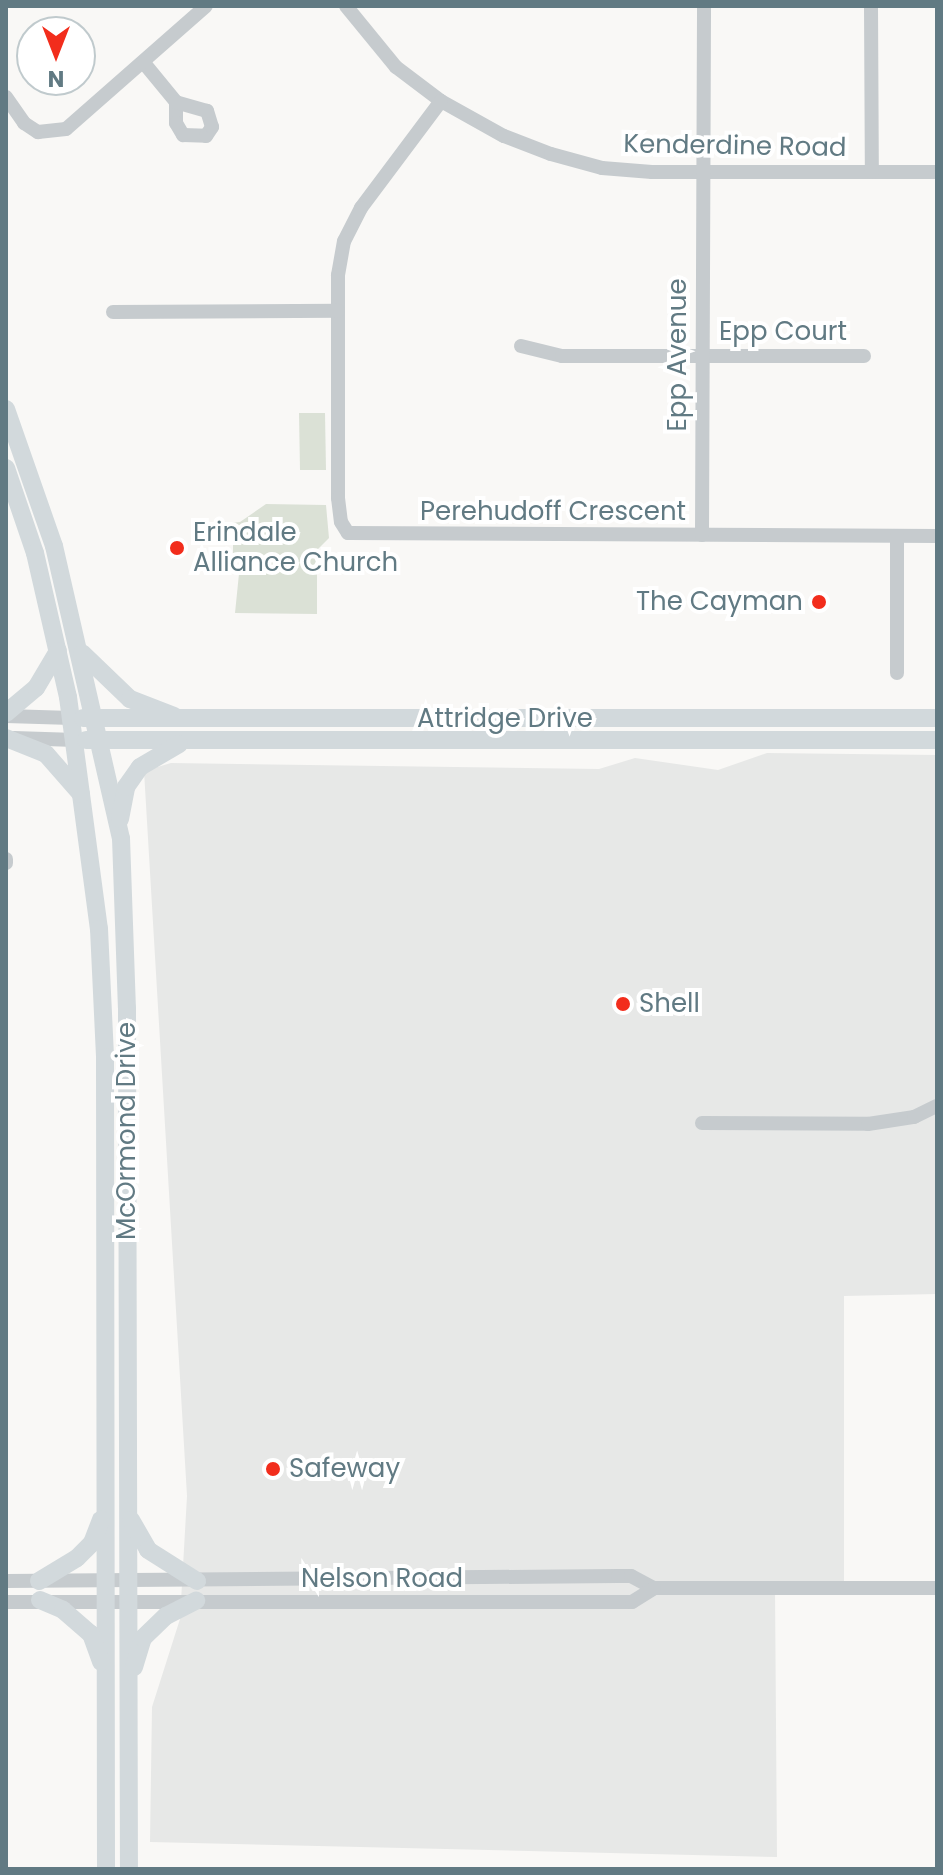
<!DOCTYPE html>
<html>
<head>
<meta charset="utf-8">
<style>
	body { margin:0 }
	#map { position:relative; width:943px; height:1875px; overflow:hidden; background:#f9f8f6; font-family:Poppins,sans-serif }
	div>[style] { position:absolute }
	.built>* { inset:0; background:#e7e8e7 }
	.green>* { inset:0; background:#dbe1d6 }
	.minor>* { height:14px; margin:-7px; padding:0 7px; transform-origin:7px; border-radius:7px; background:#c6cbce }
	.major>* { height:18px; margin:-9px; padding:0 9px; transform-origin:9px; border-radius:9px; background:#d2d9dc }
	.dots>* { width:22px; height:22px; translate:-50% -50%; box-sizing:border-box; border:4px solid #fff; border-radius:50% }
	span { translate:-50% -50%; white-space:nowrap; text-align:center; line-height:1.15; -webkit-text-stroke:8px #fff; paint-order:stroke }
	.street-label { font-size:26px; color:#617a83 }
	.poi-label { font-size:26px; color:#617a83 }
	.left { translate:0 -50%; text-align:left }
	.right { translate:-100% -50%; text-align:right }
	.frame { position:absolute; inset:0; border:8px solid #617a83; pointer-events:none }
	.north { position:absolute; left:16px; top:16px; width:80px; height:80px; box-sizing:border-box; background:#fff; border:2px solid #c0cacd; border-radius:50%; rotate:180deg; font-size:22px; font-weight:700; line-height:32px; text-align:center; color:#617a83 }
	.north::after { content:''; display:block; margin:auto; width:28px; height:36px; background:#f22d1c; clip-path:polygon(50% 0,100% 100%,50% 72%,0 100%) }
</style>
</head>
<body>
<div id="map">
	<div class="built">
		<i style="clip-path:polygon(767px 753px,937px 755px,937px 1294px,844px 1296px,844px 1589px,775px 1589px,777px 1857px,150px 1842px,152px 1707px,180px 1619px,187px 1496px,144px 771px,171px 763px,599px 769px,635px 758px,718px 770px)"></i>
	</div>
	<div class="green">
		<i style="clip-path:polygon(299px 413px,325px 413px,326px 470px,300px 470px)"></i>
		<i style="clip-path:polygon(266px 504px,326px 505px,329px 538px,317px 550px,317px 614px,235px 613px,241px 554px,233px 553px,233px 534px,222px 534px,222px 524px,240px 522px)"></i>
	</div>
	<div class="minor">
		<i style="left:346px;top:6px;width:79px;rotate:50.7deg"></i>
		<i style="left:396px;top:67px;width:56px;rotate:37.1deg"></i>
		<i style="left:441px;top:101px;width:72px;rotate:29.1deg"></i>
		<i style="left:504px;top:136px;width:50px;rotate:21deg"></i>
		<i style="left:551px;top:154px;width:53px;rotate:15.4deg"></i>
		<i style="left:602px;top:168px;width:50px;rotate:4.6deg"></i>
		<i style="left:652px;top:172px;width:285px"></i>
		<i style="left:871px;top:6px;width:166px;rotate:89.7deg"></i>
		<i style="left:144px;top:63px;width:50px;rotate:50.6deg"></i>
		<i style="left:176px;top:102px;width:21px;rotate:90deg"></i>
		<i style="left:176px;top:123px;width:14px;rotate:60deg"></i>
		<i style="left:183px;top:135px;width:23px;rotate:2deg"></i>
		<i style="left:206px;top:136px;width:11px;rotate:-56deg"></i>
		<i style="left:212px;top:127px;width:17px;rotate:-107deg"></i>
		<i style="left:207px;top:111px;width:32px;rotate:-164deg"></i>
		<i style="left:6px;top:97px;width:32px;rotate:55deg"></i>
		<i style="left:24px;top:123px;width:17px;rotate:33deg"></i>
		<i style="left:38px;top:132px;width:28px;rotate:-6deg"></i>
		<i style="left:66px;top:129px;width:186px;rotate:-41.3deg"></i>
		<i style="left:441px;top:101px;width:134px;rotate:126.8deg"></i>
		<i style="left:361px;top:208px;width:37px;rotate:117deg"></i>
		<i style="left:344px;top:241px;width:35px;rotate:100deg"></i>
		<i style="left:338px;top:275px;width:223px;rotate:90deg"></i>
		<i style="left:338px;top:498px;width:24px;rotate:83deg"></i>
		<i style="left:341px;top:522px;width:13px;rotate:58deg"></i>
		<i style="left:348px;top:533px;width:589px;rotate:0.29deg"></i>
		<i style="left:113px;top:312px;width:225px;rotate:-0.3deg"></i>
		<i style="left:521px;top:346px;width:42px;rotate:13.7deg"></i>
		<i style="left:562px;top:356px;width:302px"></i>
		<i style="left:702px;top:535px;width:529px;rotate:-89.78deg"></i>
		<i style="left:897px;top:536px;width:137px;rotate:90deg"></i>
		<i style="left:6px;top:716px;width:66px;rotate:1.7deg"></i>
		<i style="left:14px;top:738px;width:62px;rotate:1.8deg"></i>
		<i style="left:6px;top:859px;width:4px;rotate:90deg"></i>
		<i style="left:702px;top:1123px;width:166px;rotate:0.3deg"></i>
		<i style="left:868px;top:1124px;width:47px;rotate:-8.7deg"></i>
		<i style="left:914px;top:1117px;width:25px;rotate:-26deg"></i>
		<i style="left:6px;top:1581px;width:612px;rotate:-0.47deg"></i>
		<i style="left:618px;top:1576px;width:13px"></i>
		<i style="left:631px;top:1576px;width:26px;rotate:28deg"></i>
		<i style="left:654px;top:1588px;width:283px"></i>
		<i style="left:6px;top:1602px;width:626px"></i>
		<i style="left:632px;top:1602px;width:26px;rotate:-32deg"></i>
	</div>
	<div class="major">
		<i style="left:6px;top:409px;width:145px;rotate:70.7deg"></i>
		<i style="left:54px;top:546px;width:300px;rotate:77.1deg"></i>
		<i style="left:121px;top:838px;width:170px;rotate:88deg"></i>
		<i style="left:127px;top:1008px;width:861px;rotate:89.87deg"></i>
		<i style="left:6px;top:468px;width:90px;rotate:71.2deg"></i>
		<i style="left:35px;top:553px;width:148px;rotate:77.1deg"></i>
		<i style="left:68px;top:697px;width:234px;rotate:82.4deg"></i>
		<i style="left:99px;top:929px;width:128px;rotate:87.3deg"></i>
		<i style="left:105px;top:1057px;width:812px;rotate:89.93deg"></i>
		<i style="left:82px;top:653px;width:66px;rotate:43.8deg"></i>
		<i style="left:130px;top:699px;width:47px;rotate:21.1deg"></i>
		<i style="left:6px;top:713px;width:39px;rotate:-40deg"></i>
		<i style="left:36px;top:688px;width:43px;rotate:-59.3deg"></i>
		<i style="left:83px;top:718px;width:854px"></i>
		<i style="left:6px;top:738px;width:43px;rotate:21.8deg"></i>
		<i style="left:46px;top:754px;width:53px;rotate:48.8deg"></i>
		<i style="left:86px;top:740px;width:851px"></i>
		<i style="left:120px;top:819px;width:33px;rotate:-79deg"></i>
		<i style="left:126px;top:787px;width:24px;rotate:-55deg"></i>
		<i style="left:140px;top:767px;width:45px;rotate:-30.5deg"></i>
		<i style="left:131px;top:1520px;width:34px;rotate:60deg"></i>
		<i style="left:148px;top:1550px;width:58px;rotate:32.3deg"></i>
		<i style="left:39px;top:1581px;width:44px;rotate:-31.2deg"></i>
		<i style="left:77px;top:1558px;width:21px;rotate:-45deg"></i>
		<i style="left:92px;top:1543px;width:25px;rotate:-69deg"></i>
		<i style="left:40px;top:1600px;width:25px;rotate:23deg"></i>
		<i style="left:63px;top:1610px;width:37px;rotate:41deg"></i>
		<i style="left:91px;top:1634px;width:30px;rotate:70deg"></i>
		<i style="left:134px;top:1667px;width:30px;rotate:-73deg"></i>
		<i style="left:143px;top:1638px;width:32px;rotate:-44deg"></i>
		<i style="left:166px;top:1616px;width:34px;rotate:-27deg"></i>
	</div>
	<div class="dots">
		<i style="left:177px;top:548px;background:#f22d1c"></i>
		<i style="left:819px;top:602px;background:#f22d1c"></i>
		<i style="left:623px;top:1004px;background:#f22d1c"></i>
		<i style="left:273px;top:1469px;background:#f22d1c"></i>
	</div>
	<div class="street-label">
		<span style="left:735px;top:146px;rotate:1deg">Kenderdine Road</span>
		<span style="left:783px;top:332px">Epp Court</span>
		<span style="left:678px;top:355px;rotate:-90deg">Epp Avenue</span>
		<span style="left:553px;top:512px">Perehudoff Crescent</span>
		<span style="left:505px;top:719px">Attridge Drive</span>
		<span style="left:127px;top:1131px;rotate:-90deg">McOrmond Drive</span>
		<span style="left:382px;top:1579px">Nelson Road</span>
	</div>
	<div class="poi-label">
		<span class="left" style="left:193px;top:548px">Erindale<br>Alliance Church</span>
		<span class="right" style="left:803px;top:602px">The Cayman</span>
		<span class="left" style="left:639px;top:1004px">Shell</span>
		<span class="left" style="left:289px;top:1469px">Safeway</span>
	</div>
	<div class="frame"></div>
	<div class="north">N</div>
</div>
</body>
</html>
